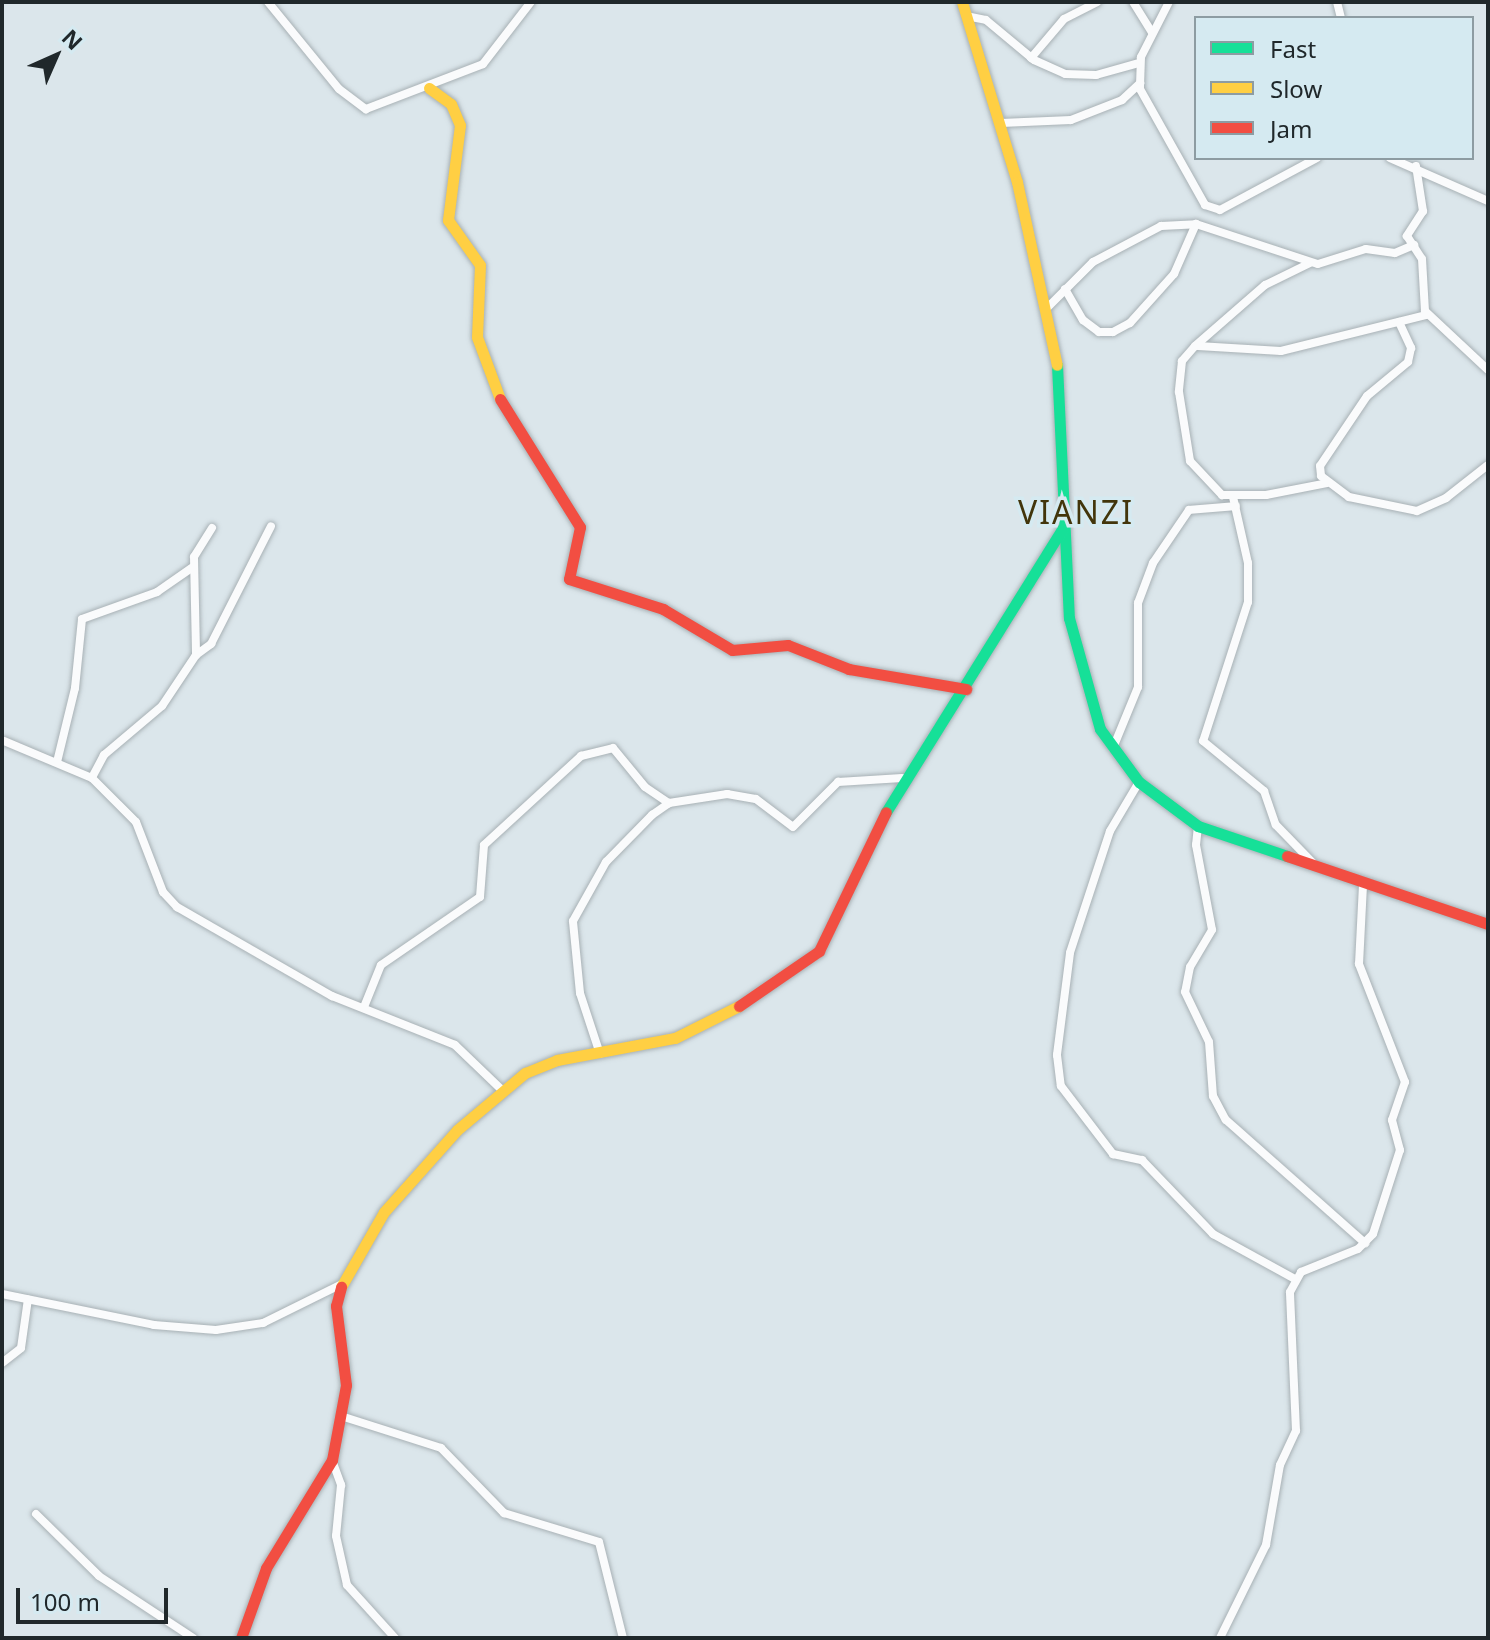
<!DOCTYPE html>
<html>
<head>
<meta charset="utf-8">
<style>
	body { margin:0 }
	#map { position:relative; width:1490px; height:1640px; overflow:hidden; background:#dbe6eb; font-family:"Noto Sans",sans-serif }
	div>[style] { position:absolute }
	.roads { filter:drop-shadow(0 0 2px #a8b1b5) drop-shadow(0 0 2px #a8b1b5) }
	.street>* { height:8px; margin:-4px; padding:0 4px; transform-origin:4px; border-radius:4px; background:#fafbfc }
	.fast>* { height:11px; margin:-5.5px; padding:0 5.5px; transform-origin:5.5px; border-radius:5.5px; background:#16e098 }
	.slow>* { height:11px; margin:-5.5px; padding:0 5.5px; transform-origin:5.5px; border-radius:5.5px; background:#ffcf43 }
	.jam>* { height:11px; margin:-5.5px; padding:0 5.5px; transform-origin:5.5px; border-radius:5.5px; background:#f24e42 }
	span { translate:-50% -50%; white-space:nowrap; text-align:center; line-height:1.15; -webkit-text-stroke:7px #d5eaf1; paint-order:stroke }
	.quarter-label { font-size:32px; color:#42350b; letter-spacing:2px }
	.frame { position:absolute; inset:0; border:4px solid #20282b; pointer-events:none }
	.legend { position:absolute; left:1194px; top:16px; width:280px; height:144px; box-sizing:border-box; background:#d5eaf1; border:2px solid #8d9ca2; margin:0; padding:10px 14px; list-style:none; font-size:24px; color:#20282b }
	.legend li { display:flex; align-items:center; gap:16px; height:40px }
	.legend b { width:40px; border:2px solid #8d9ca2 }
	.north { position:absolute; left:16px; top:16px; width:80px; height:80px; -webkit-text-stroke:6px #d5eaf1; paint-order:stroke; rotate:45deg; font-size:22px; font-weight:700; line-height:32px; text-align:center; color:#20282b }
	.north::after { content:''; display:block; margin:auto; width:28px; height:36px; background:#20282b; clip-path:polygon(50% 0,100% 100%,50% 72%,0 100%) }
	.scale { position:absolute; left:16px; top:1588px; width:152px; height:36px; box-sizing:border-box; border:4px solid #20282b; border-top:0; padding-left:10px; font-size:24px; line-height:28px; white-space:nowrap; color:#20282b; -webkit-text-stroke:6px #d5eaf1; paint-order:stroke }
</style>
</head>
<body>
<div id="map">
	<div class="roads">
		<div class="street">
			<i style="left:268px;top:2px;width:112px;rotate:50.8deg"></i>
			<i style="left:339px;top:89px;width:34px;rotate:37deg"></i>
			<i style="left:366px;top:109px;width:125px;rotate:-21deg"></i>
			<i style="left:483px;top:64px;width:78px;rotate:-52.3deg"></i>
			<i style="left:1133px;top:2px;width:36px;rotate:58deg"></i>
			<i style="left:1169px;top:2px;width:62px;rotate:117deg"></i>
			<i style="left:1141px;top:57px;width:32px;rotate:92deg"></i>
			<i style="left:1140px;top:89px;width:133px;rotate:60.7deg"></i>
			<i style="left:1205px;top:205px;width:16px;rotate:18deg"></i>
			<i style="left:1220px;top:210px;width:110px;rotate:-28.2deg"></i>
			<i style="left:1337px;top:2px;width:16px;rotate:76deg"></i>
			<i style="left:966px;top:16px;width:20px;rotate:11deg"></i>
			<i style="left:986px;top:20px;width:62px;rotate:39.8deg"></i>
			<i style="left:1034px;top:60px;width:34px;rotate:24deg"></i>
			<i style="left:1065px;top:74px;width:31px;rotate:2deg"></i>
			<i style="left:1096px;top:75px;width:45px;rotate:-15.6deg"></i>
			<i style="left:1031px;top:58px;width:51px;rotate:-49.8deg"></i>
			<i style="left:1064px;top:19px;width:37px;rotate:-27deg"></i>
			<i style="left:1001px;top:123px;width:70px;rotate:-2.5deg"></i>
			<i style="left:1071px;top:120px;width:55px;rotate:-21.4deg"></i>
			<i style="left:1122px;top:100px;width:25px;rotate:-43deg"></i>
			<i style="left:1390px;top:158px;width:107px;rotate:23.7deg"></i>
			<i style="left:1416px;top:166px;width:46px;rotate:81.2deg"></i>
			<i style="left:1423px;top:211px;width:30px;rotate:123deg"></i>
			<i style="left:1407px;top:236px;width:27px;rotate:57deg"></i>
			<i style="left:1422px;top:259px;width:52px;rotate:86.7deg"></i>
			<i style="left:1425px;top:311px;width:86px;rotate:43.1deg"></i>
			<i style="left:1310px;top:263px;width:50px;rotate:153.9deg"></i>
			<i style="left:1265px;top:285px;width:93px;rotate:138.9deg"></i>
			<i style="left:1195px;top:346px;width:20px;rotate:131deg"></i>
			<i style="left:1182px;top:361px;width:31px;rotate:96deg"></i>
			<i style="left:1179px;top:392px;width:70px;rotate:80.9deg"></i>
			<i style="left:1190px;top:461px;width:47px;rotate:46.7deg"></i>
			<i style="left:1222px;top:495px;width:44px"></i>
			<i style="left:1266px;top:495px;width:62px;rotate:-11.1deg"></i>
			<i style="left:1065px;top:289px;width:36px;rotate:60deg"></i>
			<i style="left:1083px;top:320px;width:20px;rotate:37deg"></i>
			<i style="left:1099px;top:332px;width:14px"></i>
			<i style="left:1113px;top:332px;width:19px;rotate:-28deg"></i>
			<i style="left:1130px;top:323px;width:66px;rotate:-48.1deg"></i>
			<i style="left:1174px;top:274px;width:55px;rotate:-66.3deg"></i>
			<i style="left:1045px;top:310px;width:68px;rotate:-45deg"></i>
			<i style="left:1093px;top:262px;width:77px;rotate:-27.9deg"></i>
			<i style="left:1161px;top:226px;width:35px;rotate:-3deg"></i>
			<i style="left:1196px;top:224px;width:128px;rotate:18.2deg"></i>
			<i style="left:1318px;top:264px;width:50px;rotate:-17.4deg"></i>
			<i style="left:1366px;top:249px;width:29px;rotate:8deg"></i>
			<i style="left:1395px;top:253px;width:21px;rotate:-23deg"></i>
			<i style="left:1399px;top:322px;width:29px;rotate:65deg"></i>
			<i style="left:1411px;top:348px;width:14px;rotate:102deg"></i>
			<i style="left:1408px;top:362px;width:53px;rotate:140.3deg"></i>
			<i style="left:1367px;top:396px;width:84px;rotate:123.9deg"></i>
			<i style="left:1320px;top:466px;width:10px;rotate:84deg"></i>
			<i style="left:1321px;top:476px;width:35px;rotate:37deg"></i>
			<i style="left:1349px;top:497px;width:69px;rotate:11.6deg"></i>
			<i style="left:1417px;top:511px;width:32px;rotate:-24deg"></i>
			<i style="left:1446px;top:498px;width:53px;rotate:-38.2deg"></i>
			<i style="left:1198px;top:346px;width:83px;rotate:3.4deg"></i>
			<i style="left:1281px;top:351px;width:150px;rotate:-13.9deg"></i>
			<i style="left:1233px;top:497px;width:68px;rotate:77.2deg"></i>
			<i style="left:1248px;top:563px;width:39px;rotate:90deg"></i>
			<i style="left:1248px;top:602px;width:146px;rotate:107.9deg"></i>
			<i style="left:1203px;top:741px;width:79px;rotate:39.3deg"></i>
			<i style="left:1264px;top:791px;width:36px;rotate:71deg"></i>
			<i style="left:1276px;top:825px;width:53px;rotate:45.8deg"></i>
			<i style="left:212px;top:528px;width:34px;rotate:122deg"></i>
			<i style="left:194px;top:557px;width:98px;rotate:88.8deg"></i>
			<i style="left:196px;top:655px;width:61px;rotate:123.7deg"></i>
			<i style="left:162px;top:706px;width:76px;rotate:139.8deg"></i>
			<i style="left:104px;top:755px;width:26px;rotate:118deg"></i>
			<i style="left:92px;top:778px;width:62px;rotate:45deg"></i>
			<i style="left:136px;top:822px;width:75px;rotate:68.9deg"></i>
			<i style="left:163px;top:892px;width:21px;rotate:47deg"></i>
			<i style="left:177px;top:907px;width:179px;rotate:29.9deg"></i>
			<i style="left:332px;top:996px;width:132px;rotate:21.7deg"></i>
			<i style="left:455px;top:1045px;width:65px;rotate:43.8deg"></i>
			<i style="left:196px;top:655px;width:19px;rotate:-36deg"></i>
			<i style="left:211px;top:644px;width:132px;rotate:-63deg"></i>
			<i style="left:4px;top:741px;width:95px;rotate:22.8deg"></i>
			<i style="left:1113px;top:748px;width:66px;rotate:-67.7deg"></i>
			<i style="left:1138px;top:687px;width:84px;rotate:-90deg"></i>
			<i style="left:1138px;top:603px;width:43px;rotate:-69.4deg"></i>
			<i style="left:1153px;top:563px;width:64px;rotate:-55.8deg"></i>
			<i style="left:1189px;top:510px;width:47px;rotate:-4.9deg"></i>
			<i style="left:57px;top:762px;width:76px;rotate:-76.3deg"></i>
			<i style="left:75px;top:688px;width:69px;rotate:-84.2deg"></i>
			<i style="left:82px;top:619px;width:80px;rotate:-19.8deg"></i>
			<i style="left:157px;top:592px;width:44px;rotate:-34.8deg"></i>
			<i style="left:1139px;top:782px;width:57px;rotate:120.6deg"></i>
			<i style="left:1110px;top:831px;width:128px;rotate:108.2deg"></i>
			<i style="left:1070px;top:953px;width:103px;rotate:97.3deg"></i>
			<i style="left:1057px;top:1055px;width:31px;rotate:83deg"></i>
			<i style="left:1061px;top:1086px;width:86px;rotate:52.6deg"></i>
			<i style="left:1113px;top:1154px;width:30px;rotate:12deg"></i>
			<i style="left:1142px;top:1160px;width:103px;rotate:46.2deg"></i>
			<i style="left:1213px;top:1234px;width:94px;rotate:28.8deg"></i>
			<i style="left:1198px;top:826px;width:19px;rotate:96deg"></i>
			<i style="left:1196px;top:845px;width:86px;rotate:79.3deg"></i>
			<i style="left:1212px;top:930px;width:43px;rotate:120.7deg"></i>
			<i style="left:1190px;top:967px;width:25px;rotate:101deg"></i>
			<i style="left:1185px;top:992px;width:55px;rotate:64.4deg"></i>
			<i style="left:1209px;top:1042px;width:54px;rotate:85.8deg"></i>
			<i style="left:1213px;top:1096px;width:27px;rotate:62deg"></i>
			<i style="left:1226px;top:1120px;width:186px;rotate:41.5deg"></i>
			<i style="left:364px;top:1007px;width:45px;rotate:-68deg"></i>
			<i style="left:381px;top:965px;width:120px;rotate:-34.5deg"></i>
			<i style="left:480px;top:897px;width:52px;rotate:-85.6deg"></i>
			<i style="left:484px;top:845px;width:132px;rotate:-42.5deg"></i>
			<i style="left:581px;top:756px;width:33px;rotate:-14deg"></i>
			<i style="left:613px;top:748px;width:50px;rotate:50.6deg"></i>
			<i style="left:645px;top:787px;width:29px;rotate:34deg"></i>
			<i style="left:600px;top:1054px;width:64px;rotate:-108.2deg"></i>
			<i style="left:580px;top:993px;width:72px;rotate:-95.6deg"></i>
			<i style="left:573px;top:921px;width:68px;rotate:-60.8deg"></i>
			<i style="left:606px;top:862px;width:66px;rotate:-45.6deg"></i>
			<i style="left:652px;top:815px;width:21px;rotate:-35deg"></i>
			<i style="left:669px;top:803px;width:59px;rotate:-8.8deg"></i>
			<i style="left:727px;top:794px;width:29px;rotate:10deg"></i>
			<i style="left:756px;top:799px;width:46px;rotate:37.1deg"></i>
			<i style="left:793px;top:827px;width:64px;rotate:-45deg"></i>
			<i style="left:838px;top:782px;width:64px;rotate:-3.6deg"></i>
			<i style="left:2px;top:1294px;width:155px;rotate:11.5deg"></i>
			<i style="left:154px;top:1325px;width:62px;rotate:4.6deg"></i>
			<i style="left:216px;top:1330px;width:48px;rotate:-8.5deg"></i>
			<i style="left:263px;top:1323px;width:88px;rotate:-26.3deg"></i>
			<i style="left:2px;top:1363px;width:24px;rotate:-38deg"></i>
			<i style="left:21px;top:1348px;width:49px;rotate:-81.9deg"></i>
			<i style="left:344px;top:1417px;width:102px;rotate:17.7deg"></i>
			<i style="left:441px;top:1448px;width:91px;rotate:45.9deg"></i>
			<i style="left:504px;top:1513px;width:99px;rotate:17deg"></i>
			<i style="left:599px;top:1542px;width:99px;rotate:76deg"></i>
			<i style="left:332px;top:1460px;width:27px;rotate:70deg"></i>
			<i style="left:341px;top:1485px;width:51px;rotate:95.6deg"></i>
			<i style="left:336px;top:1536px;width:50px;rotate:77.3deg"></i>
			<i style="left:347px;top:1585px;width:72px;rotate:47.8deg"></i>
			<i style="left:36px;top:1514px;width:88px;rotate:44.5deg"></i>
			<i style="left:99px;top:1576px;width:113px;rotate:33.4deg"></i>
			<i style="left:1220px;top:1638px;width:104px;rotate:-63.7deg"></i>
			<i style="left:1266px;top:1545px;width:81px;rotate:-80.1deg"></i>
			<i style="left:1280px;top:1465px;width:38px;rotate:-65deg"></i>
			<i style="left:1296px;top:1431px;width:139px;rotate:-92.5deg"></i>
			<i style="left:1290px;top:1292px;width:23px;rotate:-61deg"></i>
			<i style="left:1301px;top:1272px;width:61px;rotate:-22deg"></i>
			<i style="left:1358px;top:1249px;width:21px;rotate:-45deg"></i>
			<i style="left:1373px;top:1234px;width:88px;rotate:-72.2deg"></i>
			<i style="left:1400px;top:1150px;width:31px;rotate:-105deg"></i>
			<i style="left:1392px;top:1120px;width:40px;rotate:-71.1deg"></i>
			<i style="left:1405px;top:1082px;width:127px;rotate:-111.3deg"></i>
			<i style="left:1359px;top:964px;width:80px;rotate:-87.1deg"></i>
		</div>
		<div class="fast">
			<i style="left:1057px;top:365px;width:253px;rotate:87.3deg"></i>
			<i style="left:1069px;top:618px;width:115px;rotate:74.4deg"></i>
			<i style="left:1100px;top:729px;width:66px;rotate:53.7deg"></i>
			<i style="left:1139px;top:782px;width:74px;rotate:36.7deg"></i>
			<i style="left:1198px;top:826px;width:94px;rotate:18.6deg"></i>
			<i style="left:886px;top:812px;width:335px;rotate:-58.1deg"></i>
		</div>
		<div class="slow">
			<i style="left:962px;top:2px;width:188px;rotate:73deg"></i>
			<i style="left:1017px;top:182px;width:187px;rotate:77.7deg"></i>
			<i style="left:429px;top:88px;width:27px;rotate:36deg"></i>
			<i style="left:451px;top:104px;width:23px;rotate:67deg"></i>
			<i style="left:460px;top:125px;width:96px;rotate:97.2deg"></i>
			<i style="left:448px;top:220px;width:55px;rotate:54.6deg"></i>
			<i style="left:480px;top:265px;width:72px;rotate:92.4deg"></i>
			<i style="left:477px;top:337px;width:66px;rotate:69.6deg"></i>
			<i style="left:341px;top:1287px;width:86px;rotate:-60.2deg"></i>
			<i style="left:384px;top:1212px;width:110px;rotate:-48.3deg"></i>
			<i style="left:457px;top:1130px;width:89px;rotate:-40deg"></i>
			<i style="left:525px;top:1073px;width:35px;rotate:-22deg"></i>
			<i style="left:557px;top:1060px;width:120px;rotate:-10.6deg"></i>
			<i style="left:675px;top:1038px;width:72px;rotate:-26.6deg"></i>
		</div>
		<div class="jam">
			<i style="left:500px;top:399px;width:151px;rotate:58deg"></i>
			<i style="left:580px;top:527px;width:53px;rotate:101.9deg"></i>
			<i style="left:569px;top:579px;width:99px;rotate:17.7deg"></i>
			<i style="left:663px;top:609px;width:80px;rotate:30.7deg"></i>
			<i style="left:732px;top:650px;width:56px;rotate:-5.1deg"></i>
			<i style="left:788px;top:645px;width:66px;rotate:21.5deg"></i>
			<i style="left:849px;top:669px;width:119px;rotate:9.7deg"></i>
			<i style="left:1287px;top:856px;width:212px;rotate:18.7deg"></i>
			<i style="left:739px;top:1006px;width:97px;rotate:-34.5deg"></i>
			<i style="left:819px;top:951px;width:154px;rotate:-64.3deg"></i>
			<i style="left:241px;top:1638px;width:74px;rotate:-70.3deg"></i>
			<i style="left:266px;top:1568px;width:127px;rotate:-58.6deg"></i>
			<i style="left:332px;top:1460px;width:76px;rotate:-79.4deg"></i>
			<i style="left:346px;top:1385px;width:80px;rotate:-97.2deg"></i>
			<i style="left:336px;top:1306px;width:20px;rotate:-75deg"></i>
		</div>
	</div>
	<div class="quarter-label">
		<span style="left:1076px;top:512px">VIANZI</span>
	</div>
	<div class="frame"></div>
	<ul class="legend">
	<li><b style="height:10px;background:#16e098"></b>Fast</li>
	<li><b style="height:10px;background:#ffcf43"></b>Slow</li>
	<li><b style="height:10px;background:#f24e42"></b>Jam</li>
	</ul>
	<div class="north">N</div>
	<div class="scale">100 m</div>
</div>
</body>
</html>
